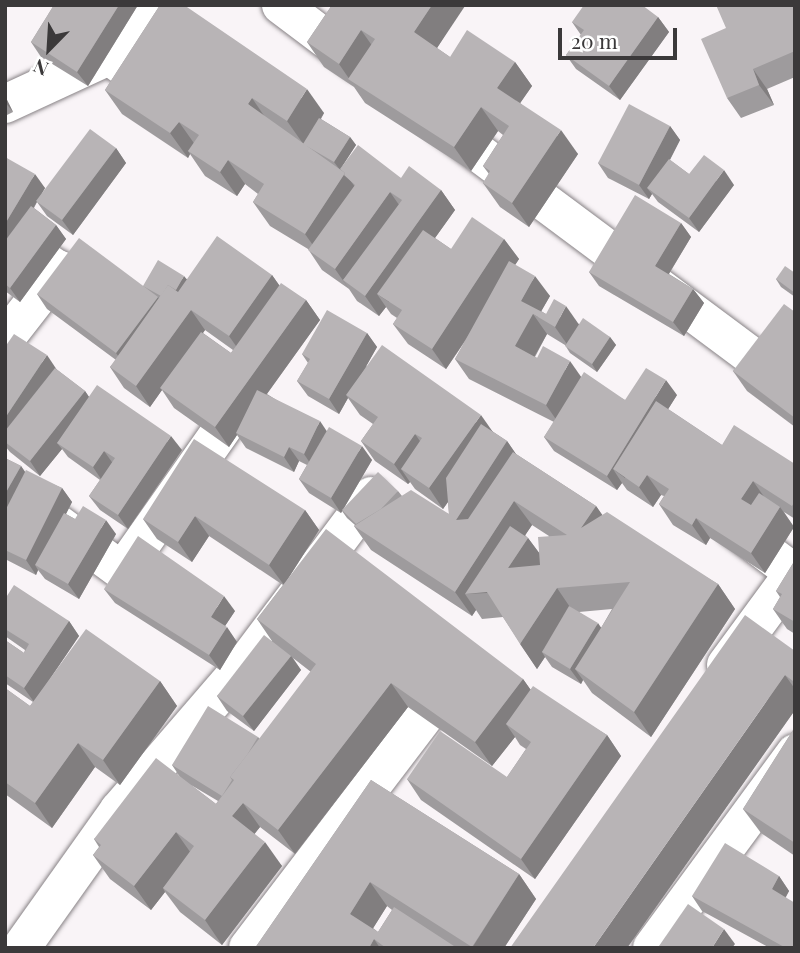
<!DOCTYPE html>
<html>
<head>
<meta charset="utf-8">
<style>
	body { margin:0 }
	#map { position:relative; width:800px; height:953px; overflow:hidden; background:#f9f4f7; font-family:"Playfair Display",serif }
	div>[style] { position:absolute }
	.roads { filter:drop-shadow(0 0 2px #878285) drop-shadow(0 0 2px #878285) }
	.minor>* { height:38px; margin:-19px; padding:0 19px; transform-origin:19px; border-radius:19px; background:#fff }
	.wall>* { inset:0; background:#9e9b9d }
	.shaded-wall>* { inset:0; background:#817e7f }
	.building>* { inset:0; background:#b8b4b6 }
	span { translate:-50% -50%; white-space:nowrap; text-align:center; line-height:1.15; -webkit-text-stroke:6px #fff; paint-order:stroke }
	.frame { position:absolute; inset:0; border:7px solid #3b393a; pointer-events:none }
	.north { position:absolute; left:14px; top:14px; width:70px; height:70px; -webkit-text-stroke:5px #fff; paint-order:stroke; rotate:204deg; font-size:19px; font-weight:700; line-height:28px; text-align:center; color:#3b393a }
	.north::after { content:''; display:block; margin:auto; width:24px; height:32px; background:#3b393a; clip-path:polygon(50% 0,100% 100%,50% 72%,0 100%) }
	.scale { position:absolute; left:558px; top:28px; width:119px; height:32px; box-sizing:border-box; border:4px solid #3b393a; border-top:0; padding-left:9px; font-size:21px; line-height:24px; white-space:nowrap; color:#3b393a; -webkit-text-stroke:5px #fff; paint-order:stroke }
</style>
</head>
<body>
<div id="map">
	<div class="roads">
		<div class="minor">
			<i style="left:281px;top:5px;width:96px;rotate:37deg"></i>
			<i style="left:109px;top:56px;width:74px;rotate:-43.9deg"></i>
			<i style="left:5px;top:104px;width:115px;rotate:-24.8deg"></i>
			<i style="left:109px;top:56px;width:69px;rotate:35.5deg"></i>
			<i style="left:440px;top:124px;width:443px;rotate:36.7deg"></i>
			<i style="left:5px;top:234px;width:114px;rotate:34.2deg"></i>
			<i style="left:5px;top:339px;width:88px;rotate:-52deg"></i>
			<i style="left:5px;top:485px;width:192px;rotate:36.3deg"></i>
			<i style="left:734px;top:528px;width:74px;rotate:36.7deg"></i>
			<i style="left:123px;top:570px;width:209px;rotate:-54.9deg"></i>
			<i style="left:726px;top:665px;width:117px;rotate:-53.7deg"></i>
			<i style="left:21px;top:948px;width:169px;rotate:-54.6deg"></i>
			<i style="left:119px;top:810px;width:193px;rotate:-49.2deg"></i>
			<i style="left:245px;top:664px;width:210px;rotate:-53.1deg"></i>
			<i style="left:248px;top:948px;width:313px;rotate:-52.7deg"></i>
			<i style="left:652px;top:948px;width:242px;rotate:-53.7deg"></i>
		</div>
	</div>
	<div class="wall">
		<i style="clip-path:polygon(54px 5px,138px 5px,88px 86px,41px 57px,31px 42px)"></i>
		<i style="clip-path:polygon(160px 5px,324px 113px,321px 119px,350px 137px,356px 145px,342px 166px,401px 178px,441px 190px,455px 210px,435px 238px,451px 249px,504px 239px,519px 259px,515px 265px,550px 296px,541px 311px,546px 314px,579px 324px,610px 337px,616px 345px,597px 372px,570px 353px,565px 345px,547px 334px,535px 357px,581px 377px,625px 400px,677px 395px,668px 409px,722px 445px,795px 464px,795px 519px,784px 512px,794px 527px,765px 573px,710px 538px,706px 545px,673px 525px,659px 504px,664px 496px,661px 495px,653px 507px,627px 490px,622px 483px,617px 490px,554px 451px,544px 437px,554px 422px,469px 379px,455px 359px,466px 340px,446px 369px,408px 344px,393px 324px,397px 318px,391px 314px,386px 307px,379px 316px,357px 301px,349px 289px,322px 270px,308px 249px,270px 226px,253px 202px,258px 194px,245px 184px,237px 196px,205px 176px,190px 154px,188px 158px,122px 114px,105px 90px)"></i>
		<i style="clip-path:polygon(332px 5px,464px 5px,437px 48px,450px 57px,515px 62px,532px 86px,520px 103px,578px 154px,529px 227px,500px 207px,483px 183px,489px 174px,483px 166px,503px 135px,498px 131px,471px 171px,365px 103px,354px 87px,324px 67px,307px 42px)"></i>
		<i style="clip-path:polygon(795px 5px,795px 77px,767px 89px,774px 105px,741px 118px,727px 98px)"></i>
		<i style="clip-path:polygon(658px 17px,669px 32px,620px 100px,576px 69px,566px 55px,581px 35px,572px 22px)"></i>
		<i style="clip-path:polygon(5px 96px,13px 112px,5px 116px)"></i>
		<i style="clip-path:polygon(670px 126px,680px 140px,670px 160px,689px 174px,734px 185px,699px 232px,658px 202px,652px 194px,649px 199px,608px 178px,598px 163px)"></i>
		<i style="clip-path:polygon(116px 148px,126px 163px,73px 235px,47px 216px,37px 202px,34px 208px,56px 225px,66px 239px,20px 302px,5px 291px,5px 157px,45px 188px,42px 193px)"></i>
		<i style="clip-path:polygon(681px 223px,691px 237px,669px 274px,693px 289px,704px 303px,684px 336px,599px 286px,589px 272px)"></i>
		<i style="clip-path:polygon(795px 273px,795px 297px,781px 287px,776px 279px)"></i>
		<i style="clip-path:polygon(evenodd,272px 275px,279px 285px,306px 300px,320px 320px,267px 394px,372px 460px,344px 508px,398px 491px,402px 496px,449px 514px,448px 502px,443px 509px,415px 489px,410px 482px,408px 484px,375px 461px,361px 441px,373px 424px,360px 415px,348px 398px,339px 414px,308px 396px,297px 381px,308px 363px,302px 354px,367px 333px,377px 347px,366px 366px,492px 431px,507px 441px,516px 454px,596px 506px,602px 515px,718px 584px,735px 609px,651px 737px,592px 693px,583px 680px,581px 684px,552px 667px,545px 657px,537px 669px,503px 617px,482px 619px,476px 610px,472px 616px,371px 550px,354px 526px,355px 525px,347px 518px,342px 511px,341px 513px,309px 493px,299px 479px,307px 465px,299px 461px,294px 472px,246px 448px,237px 435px,229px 447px,174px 408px,162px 390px,150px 407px,124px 388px,110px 367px,116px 360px,47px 309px,37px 294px,143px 286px,187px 279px,272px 275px,205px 330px,233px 350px,231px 353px,203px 333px,205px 330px,272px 275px,532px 525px,549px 536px,539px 553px,528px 538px,525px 535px,532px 525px,272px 275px,612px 609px,601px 628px,579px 612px,612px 609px)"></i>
		<i style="clip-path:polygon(795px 312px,795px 427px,747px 391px,733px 371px)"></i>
		<i style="clip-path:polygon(5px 347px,56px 369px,85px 391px,89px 397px,182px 450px,128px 529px,100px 510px,89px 496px,100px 480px,68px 457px,62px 449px,40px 476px,10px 452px,5px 446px)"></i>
		<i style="clip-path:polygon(5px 458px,21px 466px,25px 472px,62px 488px,72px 502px,66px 514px,75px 519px,116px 534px,79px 599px,45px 579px,38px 570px,36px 575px,5px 559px)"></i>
		<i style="clip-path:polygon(evenodd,305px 510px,319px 530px,286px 582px,523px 679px,530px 689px,607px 735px,621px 756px,535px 879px,421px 800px,407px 779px,507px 777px,526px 749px,520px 745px,515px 737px,492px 766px,408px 707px,295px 854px,260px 827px,254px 834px,282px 866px,222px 945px,180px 912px,165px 892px,151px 910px,110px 879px,93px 855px,99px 847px,94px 839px,180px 777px,172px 765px,258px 737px,260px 739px,311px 672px,293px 658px,301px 670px,254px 731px,227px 711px,217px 696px,272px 641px,257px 619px,283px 585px,209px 536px,192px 562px,157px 539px,143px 519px,305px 510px,191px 785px,218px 801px,216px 804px,191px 785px)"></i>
		<i style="clip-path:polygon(795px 560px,795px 634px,787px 629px,773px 609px,780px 597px,776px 591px)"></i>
		<i style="clip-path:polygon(104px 589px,235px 611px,225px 626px,237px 642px,220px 670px,115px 603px)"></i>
		<i style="clip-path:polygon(5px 599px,69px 621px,79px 636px,50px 679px,160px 681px,177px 706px,120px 785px,95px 767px,52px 828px,5px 794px,5px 688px,30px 706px,33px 702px,5px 683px,5px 640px,24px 653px,25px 650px,5px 636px)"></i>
		<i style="clip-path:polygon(795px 651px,795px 710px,627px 948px)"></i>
		<i style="clip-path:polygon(795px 727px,795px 856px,761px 833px,743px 809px)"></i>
		<i style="clip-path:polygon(evenodd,371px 780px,519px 874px,536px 899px,504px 948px,255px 948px,371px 780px,387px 906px,392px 910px,378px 932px,373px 928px,387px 906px)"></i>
		<i style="clip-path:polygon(779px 876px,789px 891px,786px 897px,795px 948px,770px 948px,702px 911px,692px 896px)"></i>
	</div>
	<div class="shaded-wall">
		<i style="clip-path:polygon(119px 5px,138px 5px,88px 86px,77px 72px)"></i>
		<i style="clip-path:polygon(432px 5px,465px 6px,431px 57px,414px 32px)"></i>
		<i style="clip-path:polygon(658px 17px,669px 32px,620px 100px,609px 86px)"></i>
		<i style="clip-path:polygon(361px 30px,378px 54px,350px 80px,339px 64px)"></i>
		<i style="clip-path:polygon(515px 62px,532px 86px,514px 112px,497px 88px)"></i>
		<i style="clip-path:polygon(753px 69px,767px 89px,774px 105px,759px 85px)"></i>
		<i style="clip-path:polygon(307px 89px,324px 113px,304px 145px,287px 121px)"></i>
		<i style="clip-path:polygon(5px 96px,13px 112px,5px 102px)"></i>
		<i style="clip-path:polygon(252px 98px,269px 123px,248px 104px)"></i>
		<i style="clip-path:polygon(481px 107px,498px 131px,471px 171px,454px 147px)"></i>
		<i style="clip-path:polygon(179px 122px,196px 146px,188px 151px,190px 154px,188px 158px,170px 133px)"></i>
		<i style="clip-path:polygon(670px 126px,680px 140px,653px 192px,647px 188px,652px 194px,649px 199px,639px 185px)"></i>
		<i style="clip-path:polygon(561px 130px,578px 154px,529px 227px,512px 203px)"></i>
		<i style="clip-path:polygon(350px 137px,356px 145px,340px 170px,334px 162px)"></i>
		<i style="clip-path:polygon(116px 148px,126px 163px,73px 235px,62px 220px)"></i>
		<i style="clip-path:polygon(228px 160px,245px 184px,237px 196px,220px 172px)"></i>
		<i style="clip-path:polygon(724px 170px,734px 185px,699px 232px,689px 218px)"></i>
		<i style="clip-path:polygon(345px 173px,362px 197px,322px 258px,305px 234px)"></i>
		<i style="clip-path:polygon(35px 174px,45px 188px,5px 256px,5px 224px)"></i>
		<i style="clip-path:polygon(441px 190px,455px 210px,389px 302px,377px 294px,386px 307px,379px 316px,365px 296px)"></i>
		<i style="clip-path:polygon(390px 192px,404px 212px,343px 280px,349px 289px,335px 269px)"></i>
		<i style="clip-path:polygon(681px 223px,691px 237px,665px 280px,655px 266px)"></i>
		<i style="clip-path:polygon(56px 225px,66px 239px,20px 302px,10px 288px)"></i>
		<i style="clip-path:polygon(504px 239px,519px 259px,446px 369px,432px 349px)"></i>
		<i style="clip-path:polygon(272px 275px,286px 295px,243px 356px,229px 336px)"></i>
		<i style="clip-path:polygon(184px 276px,190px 283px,169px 301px)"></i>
		<i style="clip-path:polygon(535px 276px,550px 296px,538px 317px,533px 314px,547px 334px,529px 366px,515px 346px,521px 301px)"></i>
		<i style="clip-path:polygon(693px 289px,704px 303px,684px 336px,673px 322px)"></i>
		<i style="clip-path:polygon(158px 297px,168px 312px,126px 367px,116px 353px)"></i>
		<i style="clip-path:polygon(306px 300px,320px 320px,238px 434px,236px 433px,237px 435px,229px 447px,215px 427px)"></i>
		<i style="clip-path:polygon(566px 306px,580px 326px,569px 347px,555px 327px)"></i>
		<i style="clip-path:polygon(191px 310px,205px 330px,163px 389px,160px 388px,162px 390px,150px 407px,136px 386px)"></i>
		<i style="clip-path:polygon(367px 333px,377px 347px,349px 397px,346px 395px,348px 398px,339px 414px,329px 399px)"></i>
		<i style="clip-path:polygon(610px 337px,616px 345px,597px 372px,592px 364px)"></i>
		<i style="clip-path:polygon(47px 355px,57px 370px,5px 442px,5px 418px)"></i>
		<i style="clip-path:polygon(570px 361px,584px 381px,560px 425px,546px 405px)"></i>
		<i style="clip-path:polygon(666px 380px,677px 395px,625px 478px,613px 469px,622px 483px,617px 490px,607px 476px)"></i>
		<i style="clip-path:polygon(85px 391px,95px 406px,57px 443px,62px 449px,40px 476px,30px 461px)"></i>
		<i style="clip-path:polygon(481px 415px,495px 435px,443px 509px,429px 488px)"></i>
		<i style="clip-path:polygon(320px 421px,330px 436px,314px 469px,304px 454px)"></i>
		<i style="clip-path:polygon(415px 434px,429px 454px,401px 469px,410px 482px,408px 484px,394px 464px)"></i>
		<i style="clip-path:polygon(171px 436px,182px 450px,128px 529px,118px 515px)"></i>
		<i style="clip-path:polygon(507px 441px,524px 466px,473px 544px,456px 520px)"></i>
		<i style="clip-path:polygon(362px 446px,372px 460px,341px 513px,331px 498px)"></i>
		<i style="clip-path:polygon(289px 447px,299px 461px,294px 472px,284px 457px)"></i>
		<i style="clip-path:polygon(104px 451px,114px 465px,103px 482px,93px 467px)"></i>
		<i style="clip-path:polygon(21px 466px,31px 481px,5px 527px,5px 494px)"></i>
		<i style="clip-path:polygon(647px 475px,661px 495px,653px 507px,639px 487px)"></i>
		<i style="clip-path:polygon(753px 481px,767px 501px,755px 519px,741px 499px)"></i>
		<i style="clip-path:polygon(62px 488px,72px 502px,39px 567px,35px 565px,38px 570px,36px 575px,26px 560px)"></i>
		<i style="clip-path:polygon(514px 501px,532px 525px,487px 593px,465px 594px,476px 610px,472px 616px,455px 592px)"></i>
		<i style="clip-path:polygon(596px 506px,613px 530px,581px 528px)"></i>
		<i style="clip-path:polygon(780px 507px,794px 527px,765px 573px,751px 553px)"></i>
		<i style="clip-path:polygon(305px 510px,319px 530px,284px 585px,269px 565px)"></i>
		<i style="clip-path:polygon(195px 516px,209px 536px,192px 562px,178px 542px)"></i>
		<i style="clip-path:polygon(696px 518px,710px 538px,706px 545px,692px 525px)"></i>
		<i style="clip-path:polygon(106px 520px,116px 534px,79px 599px,68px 584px)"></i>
		<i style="clip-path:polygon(528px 538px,546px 562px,526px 592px,508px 568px)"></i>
		<i style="clip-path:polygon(718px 584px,735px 609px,651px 737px,634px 712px)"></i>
		<i style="clip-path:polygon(557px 588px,574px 613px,542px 652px,545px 657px,537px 669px,520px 644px)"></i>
		<i style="clip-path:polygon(224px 596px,235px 611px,221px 632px,211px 617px)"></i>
		<i style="clip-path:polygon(69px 621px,79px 636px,34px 702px,24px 688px)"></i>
		<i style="clip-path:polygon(598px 623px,608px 638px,575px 669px,583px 680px,581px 684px,570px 669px)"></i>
		<i style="clip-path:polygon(227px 627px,237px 642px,220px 670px,209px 655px)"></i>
		<i style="clip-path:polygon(291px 656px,301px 670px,254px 731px,243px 716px)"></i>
		<i style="clip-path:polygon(785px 675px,795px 689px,795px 710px,627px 948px,593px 948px)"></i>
		<i style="clip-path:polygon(523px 679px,540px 703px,506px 724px,515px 737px,492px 766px,475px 742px)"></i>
		<i style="clip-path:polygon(160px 681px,177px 706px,120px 785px,103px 760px)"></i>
		<i style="clip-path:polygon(391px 683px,408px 707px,295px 854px,278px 830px)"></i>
		<i style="clip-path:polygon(607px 735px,621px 756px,535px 879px,521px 859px)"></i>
		<i style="clip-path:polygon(78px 743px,95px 767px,52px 828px,35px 803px)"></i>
		<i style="clip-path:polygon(243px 803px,260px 827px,249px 841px,232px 816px)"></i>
		<i style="clip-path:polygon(176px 832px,193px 856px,163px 888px,165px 892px,151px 910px,134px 886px)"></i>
		<i style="clip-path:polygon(265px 842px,282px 866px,222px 945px,205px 920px)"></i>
		<i style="clip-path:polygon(519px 874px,536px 899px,504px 948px,472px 948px)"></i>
		<i style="clip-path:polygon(779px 876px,789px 891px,782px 903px,772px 889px)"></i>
		<i style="clip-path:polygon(370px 882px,387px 906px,367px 938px,350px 914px)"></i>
		<i style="clip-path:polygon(724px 929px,735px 944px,732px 948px,712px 948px)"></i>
		<i style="clip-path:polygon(374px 939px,380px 948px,369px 948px)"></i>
	</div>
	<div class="building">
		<i style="clip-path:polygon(54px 5px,119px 5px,77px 72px,31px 42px)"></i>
		<i style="clip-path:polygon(160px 5px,184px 5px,307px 89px,287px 121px,252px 98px,248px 104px,345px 173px,305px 234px,253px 202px,264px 184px,228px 160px,220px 172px,188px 151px,199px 135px,179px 122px,170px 133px,105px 90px)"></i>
		<i style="clip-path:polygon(332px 5px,432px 5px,414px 32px,450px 57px,467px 30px,515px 62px,497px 88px,561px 130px,512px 203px,483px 183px,490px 171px,483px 166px,509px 126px,481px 107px,454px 147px,348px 79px,375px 39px,361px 30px,339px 64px,307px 42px)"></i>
		<i style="clip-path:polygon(584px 5px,642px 5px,658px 17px,609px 86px,566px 55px,584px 30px,572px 22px)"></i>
		<i style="clip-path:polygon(716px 5px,795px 5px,795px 51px,753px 69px,759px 85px,727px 98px,701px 39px,726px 28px)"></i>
		<i style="clip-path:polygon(629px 104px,670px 126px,639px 185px,598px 163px)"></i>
		<i style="clip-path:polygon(319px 118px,350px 137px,334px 162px,303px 144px)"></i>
		<i style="clip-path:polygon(90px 129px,116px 148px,62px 220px,36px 201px)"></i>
		<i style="clip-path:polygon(358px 145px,401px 178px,409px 166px,441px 190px,365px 296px,343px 280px,402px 200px,390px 192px,335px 269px,308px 250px,355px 185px,344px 175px,345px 173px,340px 169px)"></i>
		<i style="clip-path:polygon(704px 155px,724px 170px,689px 218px,647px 188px,669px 159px,689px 174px)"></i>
		<i style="clip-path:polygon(5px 157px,35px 174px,5px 224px)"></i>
		<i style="clip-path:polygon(635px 195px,681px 223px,655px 266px,693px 289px,673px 322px,589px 272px)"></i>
		<i style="clip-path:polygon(31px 206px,56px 225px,10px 288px,5px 284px,5px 241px)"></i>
		<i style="clip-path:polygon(472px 217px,504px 239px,432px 349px,393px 324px,402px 310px,377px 294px,423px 230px,451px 249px)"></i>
		<i style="clip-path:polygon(217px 236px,272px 275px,229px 336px,191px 310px,136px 386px,110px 367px,168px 285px,178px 292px)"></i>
		<i style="clip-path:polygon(79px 238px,158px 297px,116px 353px,37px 294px)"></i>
		<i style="clip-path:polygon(158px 260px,184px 276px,176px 290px,168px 285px,161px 296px,143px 286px)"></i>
		<i style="clip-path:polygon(509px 261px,535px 276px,521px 301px,546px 314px,554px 299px,566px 306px,555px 327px,533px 314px,515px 346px,537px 358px,543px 346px,570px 361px,546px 405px,455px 359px)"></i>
		<i style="clip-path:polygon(785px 266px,795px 273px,795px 293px,776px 279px)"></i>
		<i style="clip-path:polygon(281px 283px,306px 300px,215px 427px,160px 388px,201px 332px,231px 353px)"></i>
		<i style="clip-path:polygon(784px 304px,795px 312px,795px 418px,733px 371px)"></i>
		<i style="clip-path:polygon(327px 310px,367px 333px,329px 399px,297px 381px,310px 359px,302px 354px)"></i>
		<i style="clip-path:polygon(583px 318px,610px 337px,592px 364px,565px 346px)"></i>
		<i style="clip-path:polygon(14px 334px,47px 355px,5px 418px,5px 347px)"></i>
		<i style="clip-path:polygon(382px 345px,481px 415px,429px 488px,401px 469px,422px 438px,415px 434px,394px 464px,361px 441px,378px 417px,346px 395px)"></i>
		<i style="clip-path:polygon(55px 368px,85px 391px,30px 461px,5px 442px,5px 431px)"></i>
		<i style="clip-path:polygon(646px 368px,666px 380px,607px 476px,544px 437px,584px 372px,625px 400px)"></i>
		<i style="clip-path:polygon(97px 385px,171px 436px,118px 515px,89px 496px,115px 458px,104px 451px,93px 467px,57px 443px)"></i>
		<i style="clip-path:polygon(257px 390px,320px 421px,304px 454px,289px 447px,284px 457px,236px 433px)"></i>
		<i style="clip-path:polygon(656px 401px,722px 445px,734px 425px,795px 464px,795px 501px,792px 506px,753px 481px,741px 499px,751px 505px,759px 493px,780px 507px,751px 553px,696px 518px,692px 525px,659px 504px,669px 489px,647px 475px,639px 487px,613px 469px)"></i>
		<i style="clip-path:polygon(481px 424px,507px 441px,456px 520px,468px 519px,513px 452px,596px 506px,581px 528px,607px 512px,718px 584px,634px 712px,575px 669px,630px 582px,557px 588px,520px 644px,487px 592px,465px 594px,510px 526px,528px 538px,508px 568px,540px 565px,538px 537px,567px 535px,514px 501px,455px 592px,354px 526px,411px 490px,449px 514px,446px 478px)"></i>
		<i style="clip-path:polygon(329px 427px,362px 446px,331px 498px,299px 479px)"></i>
		<i style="clip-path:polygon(194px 439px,305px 510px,269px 565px,195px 516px,178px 542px,143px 519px)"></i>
		<i style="clip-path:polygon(5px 458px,21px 466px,5px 494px)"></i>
		<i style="clip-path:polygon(26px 470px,62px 488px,26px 560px,5px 550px,5px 511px)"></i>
		<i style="clip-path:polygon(378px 472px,398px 491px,381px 509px,356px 524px,342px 510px)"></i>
		<i style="clip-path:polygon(83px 506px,106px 520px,68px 584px,35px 565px,64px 513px,75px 519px)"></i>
		<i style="clip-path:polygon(326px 529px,523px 679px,475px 742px,391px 683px,278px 830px,243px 803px,232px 816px,265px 842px,205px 920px,163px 888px,194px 846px,176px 832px,134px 886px,93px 855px,101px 845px,94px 839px,156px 758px,216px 804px,234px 780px,230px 777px,316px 664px,257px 619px)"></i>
		<i style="clip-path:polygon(138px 536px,224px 596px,211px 617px,227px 627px,209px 655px,104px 589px)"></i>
		<i style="clip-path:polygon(795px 560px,795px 622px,773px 609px,782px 594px,776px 591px)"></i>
		<i style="clip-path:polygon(14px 585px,69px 621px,24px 688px,5px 675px,5px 640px,24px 653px,29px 644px,5px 629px,5px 599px)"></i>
		<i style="clip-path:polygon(569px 606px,598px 623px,570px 669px,542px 652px)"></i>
		<i style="clip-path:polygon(745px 615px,795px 651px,795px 679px,793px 681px,785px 675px,593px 948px,510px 948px)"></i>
		<i style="clip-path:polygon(86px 629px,160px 681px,103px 760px,78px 743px,35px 803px,5px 782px,5px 688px,30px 706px)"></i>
		<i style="clip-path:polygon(264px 635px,291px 656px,243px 716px,217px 696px)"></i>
		<i style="clip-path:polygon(533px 686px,607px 735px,521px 859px,407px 779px,440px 731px,507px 777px,531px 742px,506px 724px)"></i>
		<i style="clip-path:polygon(208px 706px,258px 737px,247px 755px,230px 777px,232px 780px,222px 796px,172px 765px)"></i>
		<i style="clip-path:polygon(795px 727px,795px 843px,743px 809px)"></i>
		<i style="clip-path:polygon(371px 780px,519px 874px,472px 947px,370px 882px,350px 914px,378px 932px,394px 907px,457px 948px,386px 948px,374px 939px,369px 948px,255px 948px)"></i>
		<i style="clip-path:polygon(725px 843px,779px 876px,772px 889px,795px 903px,795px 948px,786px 948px,692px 896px)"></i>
		<i style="clip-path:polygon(688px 904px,724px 929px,712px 948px,662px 948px,659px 946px)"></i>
	</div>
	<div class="frame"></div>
	<div class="north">N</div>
	<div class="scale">20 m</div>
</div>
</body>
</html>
